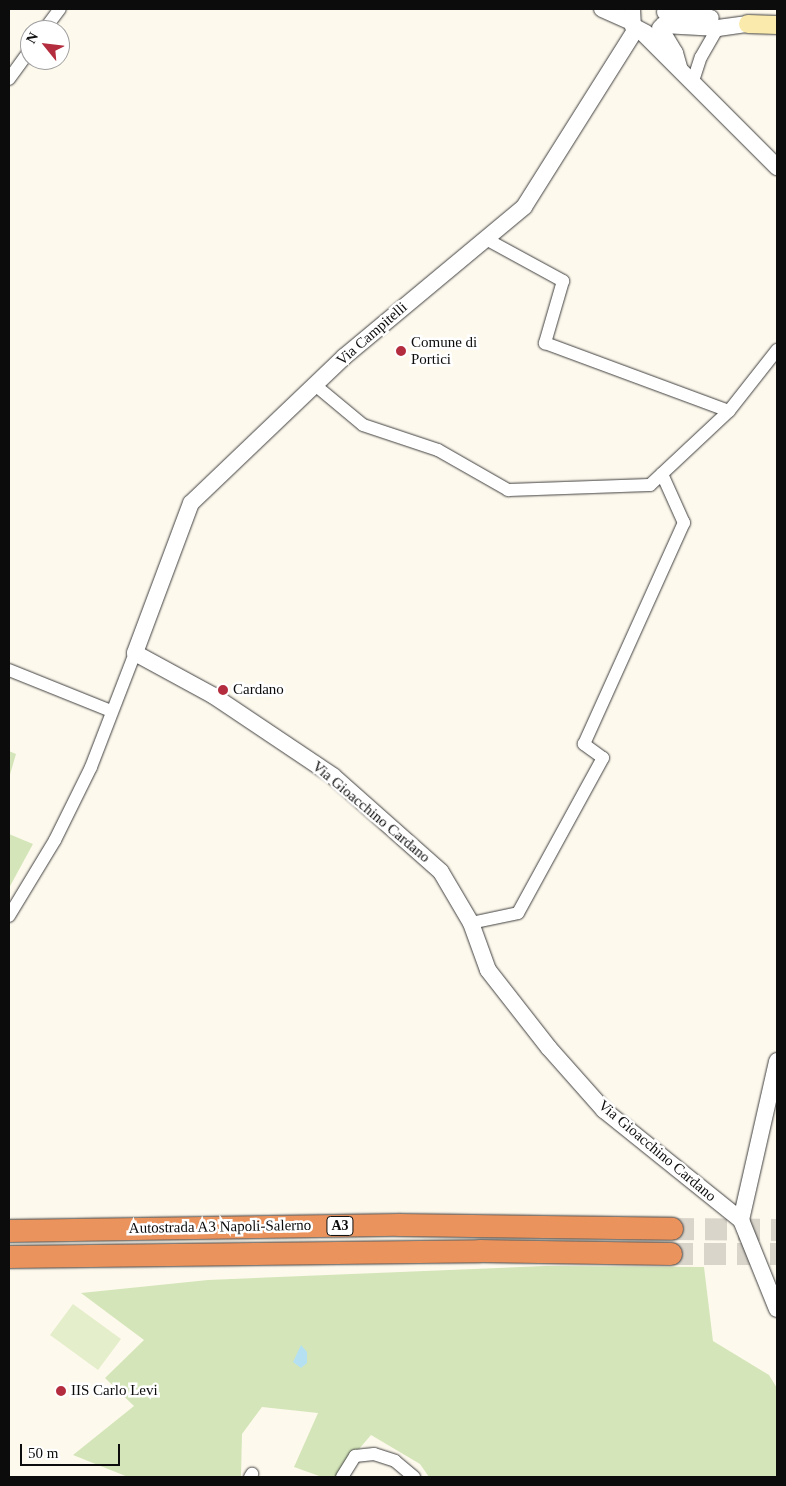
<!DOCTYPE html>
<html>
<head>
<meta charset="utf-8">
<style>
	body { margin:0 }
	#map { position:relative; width:786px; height:1486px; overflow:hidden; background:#fef9ed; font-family:Georgia,serif }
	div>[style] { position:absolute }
	.green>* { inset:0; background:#d4e6b9 }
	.pitch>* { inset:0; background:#e4eeca }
	.water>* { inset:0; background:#b4e0f2 }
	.motorway-tunnel>* { height:22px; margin-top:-11px; transform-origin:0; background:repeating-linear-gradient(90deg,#dad5cb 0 22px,transparent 0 33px) }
	.roads { filter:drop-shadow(0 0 1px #3f3f3f) drop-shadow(0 0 1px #3f3f3f) }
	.minor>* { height:12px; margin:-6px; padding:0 6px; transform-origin:6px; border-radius:6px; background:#fff }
	.tertiary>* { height:16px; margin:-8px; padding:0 8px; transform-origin:8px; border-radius:8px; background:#fff }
	.secondary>* { height:18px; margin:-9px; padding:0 9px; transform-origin:9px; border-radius:9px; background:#faebac }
	.motorway>* { height:22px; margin:-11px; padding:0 11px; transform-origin:11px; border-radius:11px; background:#eb935d }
	.dots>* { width:14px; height:14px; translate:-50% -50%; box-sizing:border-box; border:2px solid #fff; border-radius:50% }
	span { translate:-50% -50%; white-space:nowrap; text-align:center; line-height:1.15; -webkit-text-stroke:5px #fff; paint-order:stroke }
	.shield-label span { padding:1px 4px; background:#fff; border:1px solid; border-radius:4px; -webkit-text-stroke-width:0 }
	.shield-label { font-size:14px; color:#0c0c0c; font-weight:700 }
	.street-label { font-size:15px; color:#0c0c0c }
	.poi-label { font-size:15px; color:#0c0c0c }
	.left { translate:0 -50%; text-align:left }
	.frame { position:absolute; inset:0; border:10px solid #0c0c0c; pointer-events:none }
	.north { position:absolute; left:20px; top:20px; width:50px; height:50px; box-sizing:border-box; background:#fff; border:1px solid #9e9e9e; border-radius:50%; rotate:299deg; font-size:14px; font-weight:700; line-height:20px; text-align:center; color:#0c0c0c }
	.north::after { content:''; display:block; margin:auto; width:18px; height:22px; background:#b42d3e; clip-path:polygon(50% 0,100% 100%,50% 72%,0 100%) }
	.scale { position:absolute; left:20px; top:1444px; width:100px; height:22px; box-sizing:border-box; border:2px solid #0c0c0c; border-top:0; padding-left:6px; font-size:15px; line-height:18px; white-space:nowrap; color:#0c0c0c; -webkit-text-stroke:4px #fff; paint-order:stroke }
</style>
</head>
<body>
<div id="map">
	<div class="green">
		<i style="clip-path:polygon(9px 751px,16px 754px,9px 778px)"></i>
		<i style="clip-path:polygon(9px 834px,33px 844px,9px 888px)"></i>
		<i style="clip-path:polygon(545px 1266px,704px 1267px,713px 1341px,769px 1375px,777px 1388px,777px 1477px,429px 1477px,420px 1464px,371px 1435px,335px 1477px,322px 1477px,294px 1467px,318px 1413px,262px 1407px,242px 1434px,241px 1477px,128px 1477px,73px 1455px,134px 1406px,105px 1378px,144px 1340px,81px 1293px,208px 1280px)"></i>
	</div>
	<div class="pitch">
		<i style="clip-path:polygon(73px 1304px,121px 1339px,98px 1370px,50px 1335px)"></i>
	</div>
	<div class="water">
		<i style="clip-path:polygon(301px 1345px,307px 1352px,307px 1363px,301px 1368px,293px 1362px)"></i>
	</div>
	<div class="motorway-tunnel">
		<i style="left:672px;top:1229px;width:105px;rotate:0.5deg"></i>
		<i style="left:671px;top:1254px;width:106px"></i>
	</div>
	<div class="roads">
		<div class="minor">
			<i style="left:44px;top:30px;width:26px;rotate:-53deg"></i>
			<i style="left:9px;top:79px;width:36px;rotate:-54deg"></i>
			<i style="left:693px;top:81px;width:25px;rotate:-72deg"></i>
			<i style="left:701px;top:57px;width:34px;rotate:-60deg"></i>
			<i style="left:486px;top:239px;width:88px;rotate:28.6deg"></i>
			<i style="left:563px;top:281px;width:65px;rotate:106.2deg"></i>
			<i style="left:545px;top:343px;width:196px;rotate:20.3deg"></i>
			<i style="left:315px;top:385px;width:62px;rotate:39.8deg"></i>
			<i style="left:363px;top:425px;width:79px;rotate:18.4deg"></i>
			<i style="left:438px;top:450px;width:81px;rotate:29.7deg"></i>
			<i style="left:508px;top:490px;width:142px;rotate:-2deg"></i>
			<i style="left:650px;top:485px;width:108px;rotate:-43.1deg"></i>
			<i style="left:729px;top:411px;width:78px;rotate:-51.8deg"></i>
			<i style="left:9px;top:670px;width:110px;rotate:21.9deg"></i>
			<i style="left:9px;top:916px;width:89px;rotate:-58.8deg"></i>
			<i style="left:55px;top:840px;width:81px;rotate:-63.7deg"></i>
			<i style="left:91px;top:767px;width:122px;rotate:-68.9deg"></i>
			<i style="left:471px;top:923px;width:48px;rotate:-12deg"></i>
			<i style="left:518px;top:913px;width:177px;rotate:-61.3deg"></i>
			<i style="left:603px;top:758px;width:24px;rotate:-144deg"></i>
			<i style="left:584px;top:744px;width:243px;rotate:-65.7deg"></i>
			<i style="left:684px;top:523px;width:54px;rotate:-114.2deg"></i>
			<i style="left:250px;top:1477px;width:4px;rotate:-56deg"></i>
			<i style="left:342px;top:1477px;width:25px;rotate:-58deg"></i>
			<i style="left:355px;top:1456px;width:19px;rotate:-6deg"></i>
			<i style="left:374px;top:1454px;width:22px;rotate:18deg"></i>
			<i style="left:395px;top:1461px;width:25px;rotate:40deg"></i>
		</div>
		<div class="tertiary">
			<i style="left:602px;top:9px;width:32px;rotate:24deg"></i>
			<i style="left:632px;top:9px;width:17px;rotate:87deg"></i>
			<i style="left:633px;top:26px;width:15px;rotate:28deg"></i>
			<i style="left:665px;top:12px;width:46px;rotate:7.4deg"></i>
			<i style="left:663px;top:25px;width:55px;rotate:3.1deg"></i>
			<i style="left:718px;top:28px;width:30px;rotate:-8deg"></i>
			<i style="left:660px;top:28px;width:29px;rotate:59deg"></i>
			<i style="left:675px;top:53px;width:15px;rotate:74deg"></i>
			<i style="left:636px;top:29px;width:210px;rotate:122.2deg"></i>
			<i style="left:524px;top:207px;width:234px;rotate:140.2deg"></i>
			<i style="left:344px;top:357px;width:211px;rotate:136.3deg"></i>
			<i style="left:191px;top:503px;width:160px;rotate:110.5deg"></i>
			<i style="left:135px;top:653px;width:90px;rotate:28.6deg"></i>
			<i style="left:214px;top:696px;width:143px;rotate:33.9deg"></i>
			<i style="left:333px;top:776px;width:144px;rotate:41.6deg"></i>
			<i style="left:441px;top:872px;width:59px;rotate:59.5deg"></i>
			<i style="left:471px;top:923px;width:50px;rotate:70.1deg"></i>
			<i style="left:488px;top:970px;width:99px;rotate:52deg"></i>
			<i style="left:549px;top:1048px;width:83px;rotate:48.4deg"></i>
			<i style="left:604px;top:1110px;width:176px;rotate:38.8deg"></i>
			<i style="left:741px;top:1220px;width:96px;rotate:68deg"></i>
			<i style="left:643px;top:33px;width:190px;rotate:45deg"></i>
			<i style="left:741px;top:1220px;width:163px;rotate:-77.2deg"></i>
		</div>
		<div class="secondary">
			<i style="left:748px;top:24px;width:29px;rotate:2deg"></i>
		</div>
		<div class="motorway">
			<i style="left:9px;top:1231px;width:390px;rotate:-0.9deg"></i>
			<i style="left:399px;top:1225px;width:273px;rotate:0.8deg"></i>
			<i style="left:9px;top:1257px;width:471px;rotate:-0.7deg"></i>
			<i style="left:480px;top:1251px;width:191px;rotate:0.9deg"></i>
		</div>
	</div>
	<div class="dots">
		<i style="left:401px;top:351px;background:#b42d3e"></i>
		<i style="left:223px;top:690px;background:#b42d3e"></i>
		<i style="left:61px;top:1391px;background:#b42d3e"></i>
	</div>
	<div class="shield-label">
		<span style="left:340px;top:1226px">A3</span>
	</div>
	<div class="street-label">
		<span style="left:372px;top:334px;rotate:-41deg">Via Campitelli</span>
		<span style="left:371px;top:812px;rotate:40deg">Via Gioacchino Cardano</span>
		<span style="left:657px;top:1151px;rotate:40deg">Via Gioacchino Cardano</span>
		<span style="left:220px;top:1227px;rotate:-1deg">Autostrada A3 Napoli-Salerno</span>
	</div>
	<div class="poi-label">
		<span class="left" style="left:411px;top:351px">Comune di<br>Portici</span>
		<span class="left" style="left:233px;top:690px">Cardano</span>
		<span class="left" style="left:71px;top:1391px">IIS Carlo Levi</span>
	</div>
	<div class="frame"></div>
	<div class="north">N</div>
	<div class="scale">50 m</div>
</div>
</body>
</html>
